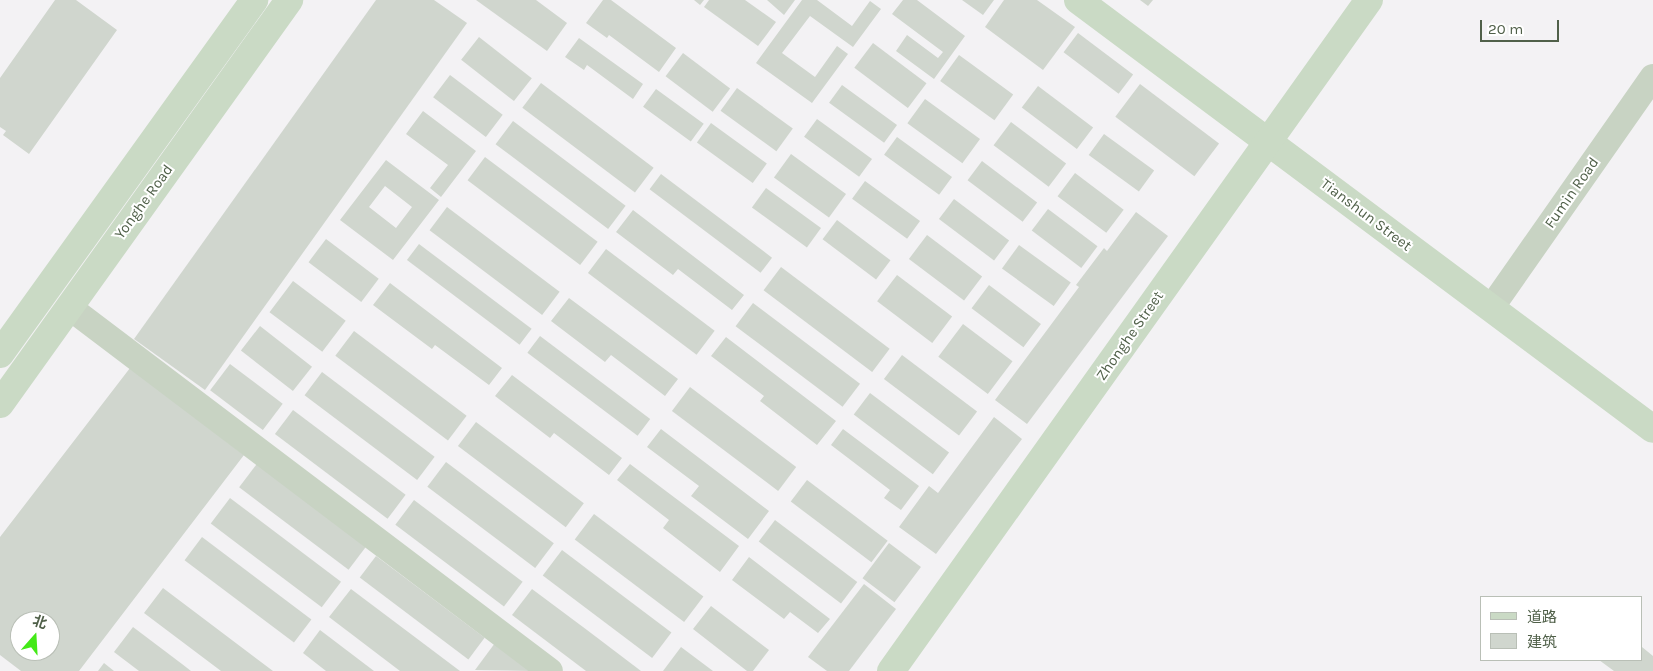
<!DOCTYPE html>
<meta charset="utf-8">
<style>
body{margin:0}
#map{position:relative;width:1653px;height:671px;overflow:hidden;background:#f3f2f4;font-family:Karla,"Noto Sans SC",sans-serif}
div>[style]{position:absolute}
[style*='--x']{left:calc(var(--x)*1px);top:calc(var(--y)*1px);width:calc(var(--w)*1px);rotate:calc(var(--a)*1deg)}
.building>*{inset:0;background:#d0d6ce;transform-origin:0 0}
.street>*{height:26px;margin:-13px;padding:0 13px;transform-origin:13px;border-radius:13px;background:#c8d3c3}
.secondary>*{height:28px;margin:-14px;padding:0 14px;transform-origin:14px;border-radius:14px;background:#cadac5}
span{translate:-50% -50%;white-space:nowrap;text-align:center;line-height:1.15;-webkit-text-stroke:4px #fff;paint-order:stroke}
.street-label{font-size:15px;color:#506049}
.legend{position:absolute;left:1480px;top:596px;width:162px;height:65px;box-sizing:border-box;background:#fff;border:1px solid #b9bfb6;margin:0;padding:6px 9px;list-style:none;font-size:15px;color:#506049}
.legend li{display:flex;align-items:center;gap:10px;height:25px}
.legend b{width:25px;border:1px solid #b9bfb6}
.north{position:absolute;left:10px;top:611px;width:50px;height:50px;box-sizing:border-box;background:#fff;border:1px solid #b9bfb6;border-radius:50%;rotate:19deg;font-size:14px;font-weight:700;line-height:20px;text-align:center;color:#506049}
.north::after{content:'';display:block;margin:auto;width:18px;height:22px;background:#44e918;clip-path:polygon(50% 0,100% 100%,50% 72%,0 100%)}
.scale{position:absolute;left:1480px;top:20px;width:79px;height:22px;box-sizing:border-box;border:2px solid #506049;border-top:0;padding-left:6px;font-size:15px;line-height:18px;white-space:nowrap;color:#506049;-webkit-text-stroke:4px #fff;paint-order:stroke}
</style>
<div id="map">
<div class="building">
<div style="clip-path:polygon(55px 0,76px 0,117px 30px,29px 154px,3px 135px,6px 131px,0 127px,0 78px)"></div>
<div style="clip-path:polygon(376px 0,434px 0,467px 23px,205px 390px,134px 339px)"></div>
<div style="clip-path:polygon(476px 0,536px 0,567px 23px,547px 51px)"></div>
<div style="clip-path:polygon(603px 0,611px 0,676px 48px,659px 72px,609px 35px,607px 38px,586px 23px)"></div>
<div style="clip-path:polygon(694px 0,704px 0,700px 5px)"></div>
<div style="clip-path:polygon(709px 0,745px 0,776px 22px,758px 46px,704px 7px)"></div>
<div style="clip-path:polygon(767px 0,795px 0,784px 15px)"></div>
<div style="clip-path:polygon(802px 0,817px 0,852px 26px,870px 1px,881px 9px,853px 47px,810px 16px,782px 53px,815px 77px,837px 46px,848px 54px,812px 103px,756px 63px)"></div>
<div style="clip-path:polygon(903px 0,917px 0,965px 36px,934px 79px,896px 51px,907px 35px,938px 58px,943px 52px,892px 14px)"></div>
<div style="clip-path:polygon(962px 0,994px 0,983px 15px)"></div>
<div style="clip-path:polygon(1004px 0,1037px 0,1075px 27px,1043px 70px,985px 27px)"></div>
<div style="clip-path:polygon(1140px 0,1153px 0,1148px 6px)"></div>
<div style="left:1078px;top:33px;width:69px;height:24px;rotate:37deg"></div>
<div style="left:479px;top:37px;width:67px;height:29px;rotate:38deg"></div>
<div style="clip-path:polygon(579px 38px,643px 84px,633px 99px,587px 65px,584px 70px,565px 57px)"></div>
<div style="left:873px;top:43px;width:67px;height:31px;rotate:37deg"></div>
<div style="left:683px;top:53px;width:59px;height:29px;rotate:37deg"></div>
<div style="left:959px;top:55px;width:67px;height:32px;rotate:36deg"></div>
<div style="left:450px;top:75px;width:66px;height:28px;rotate:37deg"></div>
<div style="left:541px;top:83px;width:141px;height:31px;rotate:37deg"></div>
<div style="left:1140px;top:84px;width:99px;height:41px;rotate:37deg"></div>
<div style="left:842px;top:85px;width:68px;height:22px;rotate:36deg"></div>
<div style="left:1038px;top:86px;width:69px;height:27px;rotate:37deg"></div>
<div style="left:737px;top:88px;width:69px;height:28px;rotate:36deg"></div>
<div style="left:656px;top:89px;width:59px;height:22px;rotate:36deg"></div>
<div style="left:925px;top:99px;width:68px;height:30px;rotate:36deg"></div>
<div style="clip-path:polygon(423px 111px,476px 151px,441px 197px,430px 188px,448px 165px,406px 134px)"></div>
<div style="left:817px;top:119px;width:68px;height:22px;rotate:36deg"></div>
<div style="left:513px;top:121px;width:141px;height:29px;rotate:37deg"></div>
<div style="left:1011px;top:122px;width:69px;height:29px;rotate:37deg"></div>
<div style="left:711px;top:123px;width:69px;height:24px;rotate:36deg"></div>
<div style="left:1104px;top:134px;width:62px;height:26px;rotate:36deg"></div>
<div style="left:897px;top:137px;width:68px;height:22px;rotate:36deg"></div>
<div style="left:791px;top:154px;width:68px;height:29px;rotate:36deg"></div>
<div style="left:485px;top:157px;width:141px;height:29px;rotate:37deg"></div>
<div style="clip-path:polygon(evenodd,386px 160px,439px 200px,393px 260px,340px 220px,386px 160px,385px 186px,412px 207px,396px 228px,369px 207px,385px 186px)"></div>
<div style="left:982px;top:161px;width:69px;height:24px;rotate:37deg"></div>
<div style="left:1075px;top:173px;width:61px;height:29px;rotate:37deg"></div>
<div style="left:661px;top:174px;width:139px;height:19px;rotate:37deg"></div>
<div style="left:865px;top:181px;width:68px;height:22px;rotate:36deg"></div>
<div style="left:766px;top:188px;width:68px;height:24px;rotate:36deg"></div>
<div style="left:954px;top:199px;width:69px;height:25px;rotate:37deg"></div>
<div style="left:447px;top:207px;width:141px;height:29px;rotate:37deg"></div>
<div style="left:1048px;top:209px;width:62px;height:27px;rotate:37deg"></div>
<div style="clip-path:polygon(633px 210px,744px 295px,732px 310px,678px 269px,673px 275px,616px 232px)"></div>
<div style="clip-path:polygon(1136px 212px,1168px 236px,1027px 424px,995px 400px,1079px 287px,1076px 285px,1104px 248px,1107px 251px)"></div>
<div style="left:837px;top:220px;width:67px;height:24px;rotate:37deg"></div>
<div style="left:927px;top:235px;width:69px;height:30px;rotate:37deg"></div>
<div style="left:326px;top:239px;width:66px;height:29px;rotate:37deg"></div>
<div style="left:419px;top:244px;width:141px;height:20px;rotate:37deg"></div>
<div style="left:1019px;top:245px;width:64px;height:29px;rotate:36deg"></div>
<div style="left:606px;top:249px;width:136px;height:30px;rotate:37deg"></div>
<div style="left:781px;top:267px;width:136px;height:29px;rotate:37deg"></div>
<div style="left:897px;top:275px;width:69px;height:33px;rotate:37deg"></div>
<div style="left:293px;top:281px;width:66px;height:39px;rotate:37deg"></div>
<div style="clip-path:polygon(390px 283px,502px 368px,489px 385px,435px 345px,432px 349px,373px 305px)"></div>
<div style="left:989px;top:285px;width:65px;height:29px;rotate:37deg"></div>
<div style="clip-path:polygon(569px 298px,678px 379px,665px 396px,611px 355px,605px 362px,551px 321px)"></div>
<div style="left:753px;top:303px;width:134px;height:29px;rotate:37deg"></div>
<div style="left:963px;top:324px;width:62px;height:41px;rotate:37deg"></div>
<div style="left:260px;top:326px;width:66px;height:31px;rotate:38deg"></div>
<div style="left:354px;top:331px;width:141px;height:31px;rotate:37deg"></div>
<div style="left:540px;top:336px;width:138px;height:21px;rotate:37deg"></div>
<div style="clip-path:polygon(726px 337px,836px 421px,817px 445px,760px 401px,764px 396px,711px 356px)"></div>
<div style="left:902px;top:355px;width:94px;height:30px;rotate:37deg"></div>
<div style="left:230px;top:364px;width:66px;height:33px;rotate:37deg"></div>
<div style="clip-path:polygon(evenodd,130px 368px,244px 455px,79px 671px,21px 671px,0 655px,0 537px,130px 368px,20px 621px,50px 621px,50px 651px,20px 651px,20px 621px)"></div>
<div style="left:322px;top:372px;width:141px;height:29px;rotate:37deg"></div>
<div style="clip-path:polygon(512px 375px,622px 458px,609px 475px,554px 433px,550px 438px,495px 396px)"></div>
<div style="left:690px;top:387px;width:133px;height:30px;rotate:37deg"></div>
<div style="left:870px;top:393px;width:99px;height:27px;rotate:37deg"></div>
<div style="left:293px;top:410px;width:141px;height:30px;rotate:37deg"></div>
<div style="clip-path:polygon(994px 417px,1022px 439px,936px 554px,899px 527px,929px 486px,938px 493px)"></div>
<div style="left:476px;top:422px;width:135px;height:30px;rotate:37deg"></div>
<div style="clip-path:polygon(661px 429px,769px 511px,748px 539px,691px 496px,699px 486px,647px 447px)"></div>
<div style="clip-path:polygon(843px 429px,919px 486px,901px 510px,884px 498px,890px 490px,831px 445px)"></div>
<div style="left:259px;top:461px;width:137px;height:33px;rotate:37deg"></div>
<div style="left:446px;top:462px;width:135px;height:31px;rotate:37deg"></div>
<div style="clip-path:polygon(630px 464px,739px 546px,720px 572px,663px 528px,669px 520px,617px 480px)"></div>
<div style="left:807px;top:480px;width:101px;height:27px;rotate:37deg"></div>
<div style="left:230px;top:498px;width:139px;height:32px;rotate:37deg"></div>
<div style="left:414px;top:500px;width:136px;height:31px;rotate:37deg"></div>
<div style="left:594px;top:514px;width:137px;height:32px;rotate:37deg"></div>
<div style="left:775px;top:520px;width:103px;height:27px;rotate:37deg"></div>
<div style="left:202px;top:537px;width:137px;height:29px;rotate:37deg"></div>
<div style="left:889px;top:543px;width:40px;height:44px;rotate:37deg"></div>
<div style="left:562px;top:550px;width:137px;height:32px;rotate:37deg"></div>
<div style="left:376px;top:556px;width:136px;height:27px;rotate:37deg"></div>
<div style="clip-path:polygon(749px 557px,830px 619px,818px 633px,790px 612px,784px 619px,732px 580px)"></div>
<div style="clip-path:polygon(864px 584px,896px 609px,849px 671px,827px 671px,808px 657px)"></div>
<div style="clip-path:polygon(163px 588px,212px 625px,273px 671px,221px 671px,144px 613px)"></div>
<div style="clip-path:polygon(351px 589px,460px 671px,400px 671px,329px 617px)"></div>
<div style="clip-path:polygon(532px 589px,587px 630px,641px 671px,586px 671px,512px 615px)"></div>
<div style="clip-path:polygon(711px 606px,769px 650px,753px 671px,747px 671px,693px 629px)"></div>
<div style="clip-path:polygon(133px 627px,182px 664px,191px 671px,139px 671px,114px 652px)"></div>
<div style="clip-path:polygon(320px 630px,374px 671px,326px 671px,303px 653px)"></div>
<div style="clip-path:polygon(495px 643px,532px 671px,475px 670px)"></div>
<div style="clip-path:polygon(681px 647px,713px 671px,663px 671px)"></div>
<div style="clip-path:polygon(1642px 647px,1653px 656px,1653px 671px,1614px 671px,1599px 660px,1642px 660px)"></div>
<div style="clip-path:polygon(104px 663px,114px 671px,98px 671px)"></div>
</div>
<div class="street">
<div style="--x:69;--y:307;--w:603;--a:37.12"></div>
<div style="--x:1491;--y:308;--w:282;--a:-55"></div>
</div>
<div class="secondary">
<div style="--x:1078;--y:0;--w:717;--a:36.73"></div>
<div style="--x:0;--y:354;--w:436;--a:-54.3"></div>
<div style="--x:0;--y:404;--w:497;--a:-54.4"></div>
<div style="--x:891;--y:671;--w:824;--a:-54.54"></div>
</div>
<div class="street-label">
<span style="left:1572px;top:193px;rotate:-55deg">Fumin Road</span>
<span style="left:144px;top:202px;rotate:-54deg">Yonghe Road</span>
<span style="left:1366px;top:215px;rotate:37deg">Tianshun Street</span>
<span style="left:1130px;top:336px;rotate:-55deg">Zhonghe Street</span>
</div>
<ul class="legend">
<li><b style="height:6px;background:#cadac5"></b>道路</li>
<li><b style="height:14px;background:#d0d6ce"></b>建筑</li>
</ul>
<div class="north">北</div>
<div class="scale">20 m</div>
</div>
